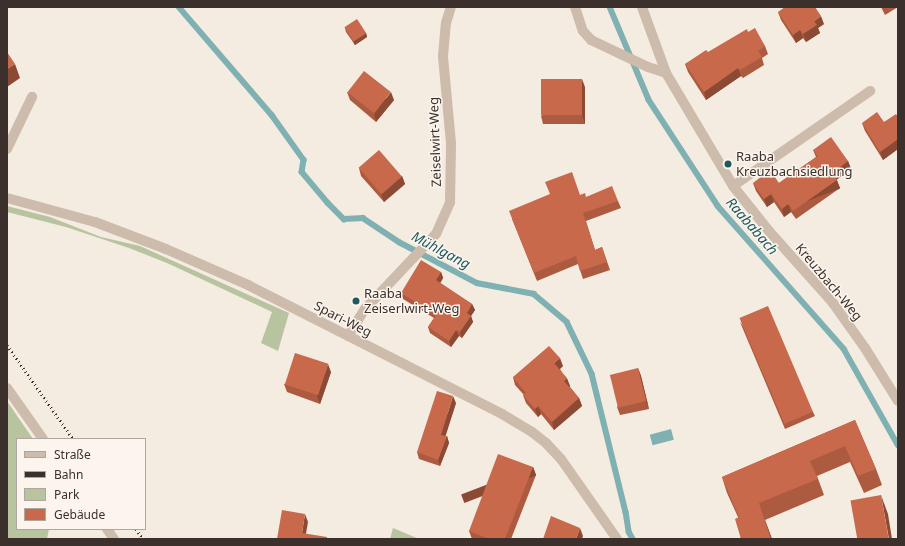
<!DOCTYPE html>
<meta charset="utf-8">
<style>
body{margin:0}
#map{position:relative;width:905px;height:546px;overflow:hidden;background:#f4ebe1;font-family:"Noto Sans",sans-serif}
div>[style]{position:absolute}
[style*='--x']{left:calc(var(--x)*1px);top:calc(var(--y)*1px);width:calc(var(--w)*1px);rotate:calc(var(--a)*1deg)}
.green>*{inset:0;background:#b8c4a0}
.water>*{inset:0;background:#7fb0b2;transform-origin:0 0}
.stream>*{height:5.5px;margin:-2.75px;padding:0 2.75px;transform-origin:2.75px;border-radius:2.75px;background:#7fb0b2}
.minor>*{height:10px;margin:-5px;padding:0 5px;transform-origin:5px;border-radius:5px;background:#cdbbac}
.rail>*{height:3px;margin-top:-1.5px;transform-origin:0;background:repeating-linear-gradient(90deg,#3b302b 0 1px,transparent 0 4px)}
.wall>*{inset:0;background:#ac5a40}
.shaded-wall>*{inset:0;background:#8c4a34;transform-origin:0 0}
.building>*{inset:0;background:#c8694b;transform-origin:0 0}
.dots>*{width:11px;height:11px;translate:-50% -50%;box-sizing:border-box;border:2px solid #fbf5ee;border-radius:50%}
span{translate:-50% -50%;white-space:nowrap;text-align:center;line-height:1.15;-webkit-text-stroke:3px #fbf5ee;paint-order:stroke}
.street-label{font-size:13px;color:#3b302b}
.poi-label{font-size:13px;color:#3b302b}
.left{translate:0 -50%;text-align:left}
.water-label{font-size:14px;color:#1f5a5e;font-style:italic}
.frame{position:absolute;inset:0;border:8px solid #3b302b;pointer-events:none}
.legend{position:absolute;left:16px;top:438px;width:130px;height:92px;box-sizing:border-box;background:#fbf5ee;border:1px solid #aea6a0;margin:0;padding:5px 7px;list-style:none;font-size:12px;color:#3b302b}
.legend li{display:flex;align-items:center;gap:8px;height:20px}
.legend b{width:20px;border:1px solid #aea6a0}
</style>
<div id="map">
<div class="green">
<div style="clip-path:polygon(7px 206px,50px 217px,101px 237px,140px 246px,289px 313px,278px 351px,261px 343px,272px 312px,167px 263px,129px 248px,66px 227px,7px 212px)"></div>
<div style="clip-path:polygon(7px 401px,33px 439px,17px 439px,17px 529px,49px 529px,47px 539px,7px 539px)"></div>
<div style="clip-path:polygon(393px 528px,419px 539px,390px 539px)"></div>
</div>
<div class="water">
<div style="left:671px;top:429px;width:11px;height:22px;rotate:75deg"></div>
</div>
<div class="stream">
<div style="--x:179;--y:7;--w:143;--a:49.3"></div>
<div style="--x:272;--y:115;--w:55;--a:54.6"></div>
<div style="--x:304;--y:160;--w:12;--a:99"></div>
<div style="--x:302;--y:172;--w:40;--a:50"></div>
<div style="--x:328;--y:203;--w:23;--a:45"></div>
<div style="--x:344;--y:219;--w:19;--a:-3"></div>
<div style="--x:363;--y:218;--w:43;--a:33.7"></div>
<div style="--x:399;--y:242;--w:88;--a:27.7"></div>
<div style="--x:477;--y:283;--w:58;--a:10.9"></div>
<div style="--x:534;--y:294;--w:43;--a:40.3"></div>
<div style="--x:567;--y:322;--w:58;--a:64.3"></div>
<div style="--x:592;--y:374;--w:142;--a:76.2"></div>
<div style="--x:626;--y:512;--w:20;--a:81"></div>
<div style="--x:629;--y:532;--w:8;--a:60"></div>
<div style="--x:610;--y:7;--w:101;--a:67.2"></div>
<div style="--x:649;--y:100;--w:126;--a:56.9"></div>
<div style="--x:718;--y:206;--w:191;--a:48.6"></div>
<div style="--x:844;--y:349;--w:110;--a:60.6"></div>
</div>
<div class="minor">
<div style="--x:575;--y:7;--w:25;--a:72"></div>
<div style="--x:583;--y:31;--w:12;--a:48"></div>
<div style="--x:591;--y:40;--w:63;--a:25.3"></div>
<div style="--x:648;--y:67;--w:19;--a:18"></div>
<div style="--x:666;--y:73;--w:131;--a:59.3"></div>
<div style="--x:733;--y:186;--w:58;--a:51.3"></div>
<div style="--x:769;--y:231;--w:96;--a:48.4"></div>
<div style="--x:833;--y:303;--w:55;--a:54.6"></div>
<div style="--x:865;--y:348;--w:62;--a:58.1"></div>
<div style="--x:642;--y:7;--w:70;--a:70"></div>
<div style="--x:7;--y:149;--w:58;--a:-64.3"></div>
<div style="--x:733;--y:186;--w:167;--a:-34.7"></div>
<div style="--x:7;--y:198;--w:91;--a:15.3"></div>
<div style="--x:95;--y:222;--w:76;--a:20.8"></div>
<div style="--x:166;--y:249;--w:90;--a:23.7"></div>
<div style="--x:248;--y:285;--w:285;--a:26.9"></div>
<div style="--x:502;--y:414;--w:35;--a:31"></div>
<div style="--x:532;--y:432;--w:18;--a:38"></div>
<div style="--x:546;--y:443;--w:22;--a:47"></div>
<div style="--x:561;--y:459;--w:98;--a:55"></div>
<div style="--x:348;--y:336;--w:32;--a:-58"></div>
<div style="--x:365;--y:309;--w:103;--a:-46.6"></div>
<div style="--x:436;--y:234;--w:35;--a:-66"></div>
<div style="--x:450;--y:202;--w:59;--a:-89"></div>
<div style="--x:451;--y:143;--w:87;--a:-95.3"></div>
<div style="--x:443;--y:56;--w:33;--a:-85"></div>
<div style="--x:446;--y:23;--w:17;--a:-73"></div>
<div style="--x:7;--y:388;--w:62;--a:54.8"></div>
<div style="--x:107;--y:529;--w:12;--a:55"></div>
</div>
<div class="rail">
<div style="--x:7;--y:345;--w:115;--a:54.9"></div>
<div style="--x:136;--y:529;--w:12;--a:55"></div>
</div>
<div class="wall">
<div style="clip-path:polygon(881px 7px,898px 7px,885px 15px)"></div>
<div style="clip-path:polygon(778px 12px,824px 24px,818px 28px,820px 33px,806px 42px,803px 38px,796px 43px,781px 20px)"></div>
<div style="clip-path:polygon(345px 28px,366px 33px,367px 37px,355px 45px,346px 32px)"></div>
<div style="clip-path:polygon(748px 32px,765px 46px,768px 54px,762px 58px,764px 65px,743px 78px,741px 76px,706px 100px,688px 72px,685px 64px)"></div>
<div style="clip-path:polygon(585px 87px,585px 124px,543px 124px,541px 116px)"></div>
<div style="clip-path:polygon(347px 92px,394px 100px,376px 122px,350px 100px)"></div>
<div style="clip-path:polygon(898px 117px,898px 149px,883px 160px,865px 131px,862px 123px,884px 122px)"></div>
<div style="clip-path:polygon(813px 150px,848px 161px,851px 169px,836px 179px,840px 188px,796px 219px,791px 212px,784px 217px,774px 202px,767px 207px,756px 191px,753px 183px,779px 183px,816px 157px)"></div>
<div style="clip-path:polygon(359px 168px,402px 176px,405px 184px,384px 202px,361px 176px)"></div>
<div style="clip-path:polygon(580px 195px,586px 197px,618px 201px,621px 208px,586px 221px,595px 250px,602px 247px,610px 270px,583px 279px,578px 264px,537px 281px,512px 219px)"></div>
<div style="clip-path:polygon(441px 272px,443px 278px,440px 283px,472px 304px,475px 310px,471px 316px,473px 322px,462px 338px,459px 336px,451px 347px,430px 333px,428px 327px,434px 318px,403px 299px,401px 293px)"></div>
<div style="clip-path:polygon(740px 322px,813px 412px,815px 416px,785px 429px)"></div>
<div style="clip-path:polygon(563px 366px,560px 369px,570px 386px,570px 387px,579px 398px,582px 406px,554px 430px,541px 414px,538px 417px,526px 403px,523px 395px,524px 395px,515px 385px,513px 377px)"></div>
<div style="clip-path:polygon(638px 368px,641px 376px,649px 409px,620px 415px,617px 407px)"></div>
<div style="clip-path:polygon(331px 372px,320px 404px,287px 392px,284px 384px)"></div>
<div style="clip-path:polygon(456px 403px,445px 436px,447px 436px,449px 443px,440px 466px,419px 459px,417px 452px)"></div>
<div style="clip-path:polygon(855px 420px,876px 469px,882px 485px,864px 493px,850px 462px,817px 476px,824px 495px,765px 520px,772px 539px,741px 539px,738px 517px,727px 493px,722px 477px)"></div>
<div style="clip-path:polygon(533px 467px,536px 475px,511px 539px,472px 539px,469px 531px)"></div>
</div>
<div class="shaded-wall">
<div style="clip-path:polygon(821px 16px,824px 24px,818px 28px,820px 33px,806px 42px,803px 34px,814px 21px)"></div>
<div style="clip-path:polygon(800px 30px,803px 38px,796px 43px,793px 35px)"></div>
<div style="clip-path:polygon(366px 33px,367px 37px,355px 45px,353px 41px)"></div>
<div style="clip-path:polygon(15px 64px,20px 78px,7px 87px,7px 69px)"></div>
<div style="clip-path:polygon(738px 68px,741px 76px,706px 100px,704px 92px)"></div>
<div style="clip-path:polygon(582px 79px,585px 87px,585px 124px,582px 115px)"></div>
<div style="clip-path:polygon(391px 92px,394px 100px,376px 122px,374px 114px)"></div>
<div style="clip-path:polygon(898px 139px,898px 149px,883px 160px,880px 152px)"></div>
<div style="clip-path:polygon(848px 161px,851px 169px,835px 181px,832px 173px)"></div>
<div style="clip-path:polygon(402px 176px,405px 184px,384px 202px,381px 194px)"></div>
<div style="left:837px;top:180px;width:9px;height:54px;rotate:69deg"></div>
<div style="clip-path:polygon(771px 194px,774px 202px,767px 207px,764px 199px)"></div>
<div style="clip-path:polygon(788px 204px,791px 212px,784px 217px,782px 209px)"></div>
<div style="clip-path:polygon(441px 272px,443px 278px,438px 287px,436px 280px)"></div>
<div style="clip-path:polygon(472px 304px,475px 310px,471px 316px,473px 322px,462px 338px,460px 332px,467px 313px)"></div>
<div style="clip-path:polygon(456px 330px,459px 336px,451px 347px,449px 341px)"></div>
<div style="clip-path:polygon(560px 358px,563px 366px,557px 371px,554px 363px)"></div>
<div style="clip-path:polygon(328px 364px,331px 372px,320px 404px,317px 396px)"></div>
<div style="clip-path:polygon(638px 368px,641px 376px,649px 409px,646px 401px)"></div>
<div style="clip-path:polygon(567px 378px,570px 386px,567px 389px,564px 381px)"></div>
<div style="clip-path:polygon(453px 396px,456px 403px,444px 441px,441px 435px)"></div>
<div style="clip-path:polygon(579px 398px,582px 406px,554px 430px,552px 422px)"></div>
<div style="clip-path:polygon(538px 406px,541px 414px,538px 417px,535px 409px)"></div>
<div style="clip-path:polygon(447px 436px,449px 443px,440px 466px,438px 460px)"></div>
<div style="left:533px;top:467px;width:9px;height:77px;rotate:69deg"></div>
<div style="clip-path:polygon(881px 495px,888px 514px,892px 539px,889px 539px)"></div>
<div style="clip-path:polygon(759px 503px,765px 520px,772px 539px,771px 539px)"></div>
<div style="clip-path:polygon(305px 514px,308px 522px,305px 539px,302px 533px)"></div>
<div style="clip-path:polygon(580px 528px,583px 536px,582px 539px,576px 539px)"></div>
</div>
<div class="building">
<div style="clip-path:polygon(785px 7px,815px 7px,821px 16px,814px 21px,817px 25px,803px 34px,800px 30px,793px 35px,778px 12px)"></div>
<div style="left:357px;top:19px;width:17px;height:15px;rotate:57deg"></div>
<div style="clip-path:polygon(755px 28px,765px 46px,758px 51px,762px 57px,740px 70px,738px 68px,704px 92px,685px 64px,706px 50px,708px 52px,747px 29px,748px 32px)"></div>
<div style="clip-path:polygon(7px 52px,15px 64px,7px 69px)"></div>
<div style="left:364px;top:71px;width:34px;height:27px;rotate:38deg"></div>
<div style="left:582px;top:79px;width:36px;height:41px;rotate:90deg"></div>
<div style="clip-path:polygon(877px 112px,884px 122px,896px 114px,898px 117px,898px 139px,880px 152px,862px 123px)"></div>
<div style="clip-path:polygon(831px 137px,848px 161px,832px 173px,837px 180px,793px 211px,788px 204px,782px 209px,771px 194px,764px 199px,753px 183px,770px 170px,779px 183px,818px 156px,813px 150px)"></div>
<div style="left:379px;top:150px;width:35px;height:27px;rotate:49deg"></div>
<div style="clip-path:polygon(572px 172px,580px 195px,585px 193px,586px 197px,612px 186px,618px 201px,583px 213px,595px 250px,602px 247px,607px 262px,580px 271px,576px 256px,534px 273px,509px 211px,550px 194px,545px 182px)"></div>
<div style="clip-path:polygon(421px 260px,441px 272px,436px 280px,472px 304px,467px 313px,471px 316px,460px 332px,456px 330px,449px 341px,428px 327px,436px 315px,401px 293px)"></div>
<div style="left:768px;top:306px;width:115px;height:31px;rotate:67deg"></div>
<div style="clip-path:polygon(549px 346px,560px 358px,554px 363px,567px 378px,564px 381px,579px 398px,552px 422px,538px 406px,535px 409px,523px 395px,526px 393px,513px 377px)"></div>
<div style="left:295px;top:353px;width:35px;height:33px;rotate:18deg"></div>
<div style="left:638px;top:368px;width:34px;height:29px;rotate:76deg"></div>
<div style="clip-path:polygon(437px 391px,453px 396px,441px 435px,447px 436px,438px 460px,417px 452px)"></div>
<div style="clip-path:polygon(855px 420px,876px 469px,858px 476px,845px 446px,810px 461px,818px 479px,759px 503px,771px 539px,741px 539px,735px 519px,739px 517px,722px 477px)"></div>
<div style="clip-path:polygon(498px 454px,533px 467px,505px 539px,489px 539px,469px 531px)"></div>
<div style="left:881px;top:495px;width:45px;height:31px;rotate:80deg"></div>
<div style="clip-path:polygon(282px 510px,305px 514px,302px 533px,327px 537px,327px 539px,277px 539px)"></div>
<div style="clip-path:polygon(551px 516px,580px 528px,576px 539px,543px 539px)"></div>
</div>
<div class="dots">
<div style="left:728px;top:164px;background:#1f5a5e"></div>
<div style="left:356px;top:301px;background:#1f5a5e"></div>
</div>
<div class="street-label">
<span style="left:435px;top:142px;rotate:-92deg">Zeiselwirt-Weg</span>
<span style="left:829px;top:282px;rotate:50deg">Kreuzbach-Weg</span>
<span style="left:343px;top:319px;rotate:27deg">Spari-Weg</span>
</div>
<div class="poi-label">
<span class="left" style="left:736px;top:164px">Raaba<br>Kreuzbachsiedlung</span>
<span class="left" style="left:364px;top:301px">Raaba<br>Zeiserlwirt-Weg</span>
</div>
<div class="water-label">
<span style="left:752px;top:226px;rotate:49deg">Raababach</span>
<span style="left:441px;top:250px;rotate:28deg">Mühlgang</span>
</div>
<div class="frame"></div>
<ul class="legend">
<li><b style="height:5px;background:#cdbbac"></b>Straße</li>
<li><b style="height:5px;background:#3b302b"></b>Bahn</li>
<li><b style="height:11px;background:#b8c4a0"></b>Park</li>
<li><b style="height:11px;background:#c8694b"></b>Gebäude</li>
</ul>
</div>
